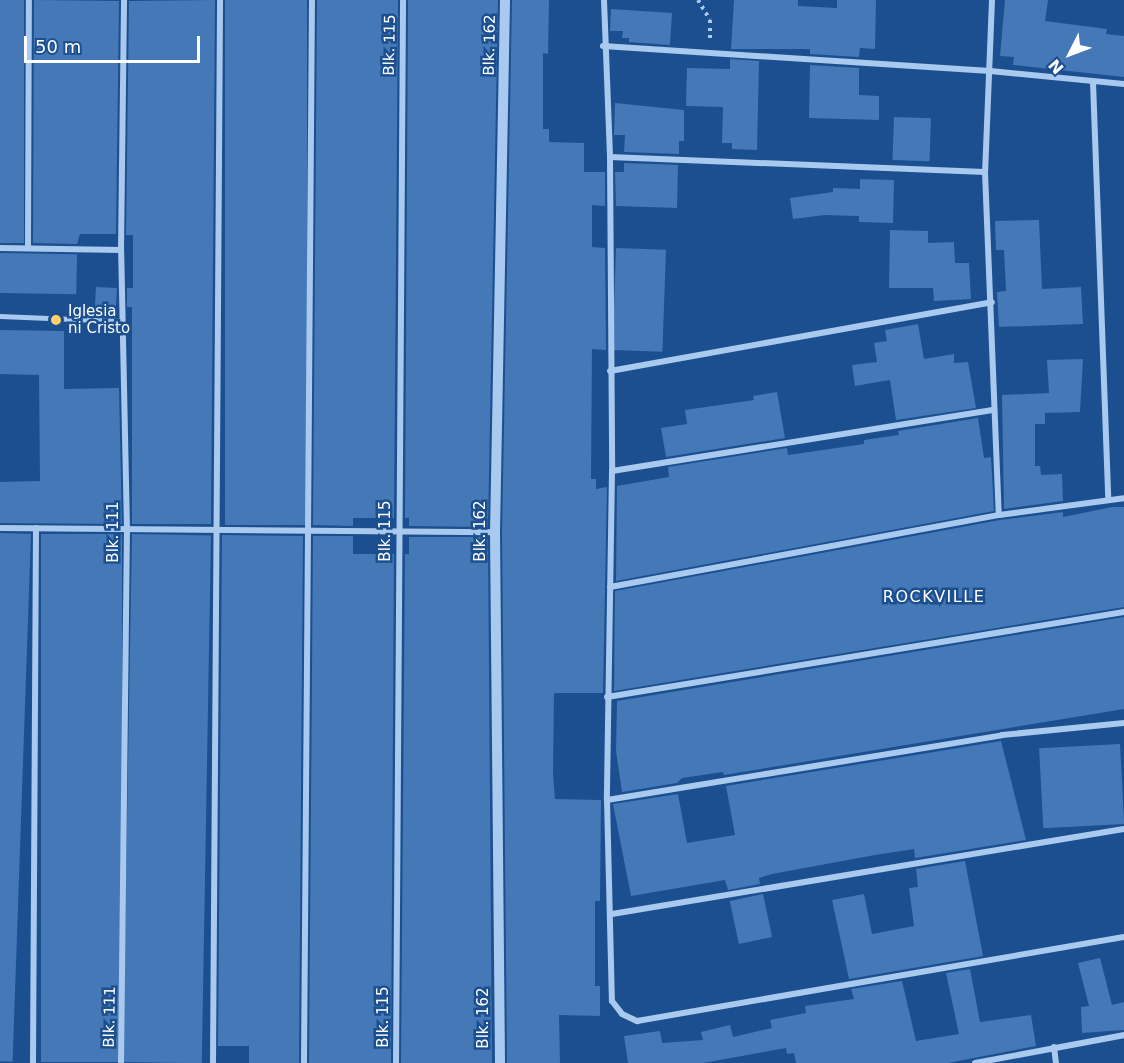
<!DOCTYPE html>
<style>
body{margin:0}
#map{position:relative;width:1124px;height:1063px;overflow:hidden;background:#1b4f8f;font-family:"DejaVu Sans",sans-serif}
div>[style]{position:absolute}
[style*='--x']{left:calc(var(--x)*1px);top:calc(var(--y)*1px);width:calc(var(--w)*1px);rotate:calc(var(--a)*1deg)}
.building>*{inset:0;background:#4478b7;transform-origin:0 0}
.path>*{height:4px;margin-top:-2px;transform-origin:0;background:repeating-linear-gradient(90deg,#a9c9ee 0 3px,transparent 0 7.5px)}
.service>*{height:4.5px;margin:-2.25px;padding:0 2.25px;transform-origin:2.25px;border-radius:2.25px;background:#a9c9ee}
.minor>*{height:6px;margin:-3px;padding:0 3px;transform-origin:3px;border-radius:3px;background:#a9c9ee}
.tertiary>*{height:10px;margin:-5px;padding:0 5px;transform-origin:5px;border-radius:5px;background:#a9c9ee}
.dots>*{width:16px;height:16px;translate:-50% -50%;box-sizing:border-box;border:3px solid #1b4f8f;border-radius:50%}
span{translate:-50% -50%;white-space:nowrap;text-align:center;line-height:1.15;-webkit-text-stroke:5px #1b4f8f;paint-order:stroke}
.street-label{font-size:15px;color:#fff}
.poi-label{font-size:15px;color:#fff}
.left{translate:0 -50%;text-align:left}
.neighbourhood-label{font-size:16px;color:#fff;letter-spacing:1.5px}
.north{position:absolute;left:1040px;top:24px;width:60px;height:60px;-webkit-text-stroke:4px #1b4f8f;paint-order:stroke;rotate:228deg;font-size:16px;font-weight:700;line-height:24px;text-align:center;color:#fff}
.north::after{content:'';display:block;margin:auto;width:21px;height:27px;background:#fff;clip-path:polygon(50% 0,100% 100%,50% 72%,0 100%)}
.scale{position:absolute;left:24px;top:36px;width:176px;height:27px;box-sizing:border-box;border:3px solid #fff;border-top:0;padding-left:8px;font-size:18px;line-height:21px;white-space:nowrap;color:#fff;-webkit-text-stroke:4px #1b4f8f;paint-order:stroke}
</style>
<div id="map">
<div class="building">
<div style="left:0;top:0;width:24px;height:243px"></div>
<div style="clip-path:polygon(34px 0,119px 1px,116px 234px,80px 234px,77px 244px,33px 243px)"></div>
<div style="clip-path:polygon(215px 0,211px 524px,132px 524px,132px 307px,127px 307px,127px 288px,133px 288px,133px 235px,126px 235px,129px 1px)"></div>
<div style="left:225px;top:0;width:82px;height:525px"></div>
<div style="clip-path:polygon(317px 0,398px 0,394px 518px,353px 518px,353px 526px,313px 525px)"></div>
<div style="clip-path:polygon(408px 0,498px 0,488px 527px,409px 526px,409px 518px,405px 518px)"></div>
<div style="clip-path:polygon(512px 0,549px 0,548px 54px,543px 53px,543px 129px,549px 129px,549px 142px,584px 143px,584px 172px,605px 172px,605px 206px,592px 205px,592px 247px,605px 248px,606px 350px,592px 349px,591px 479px,596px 479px,596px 489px,607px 487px,603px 693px,554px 693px,553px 774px,555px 799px,601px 800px,600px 901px,595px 901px,595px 986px,600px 986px,600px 1016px,559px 1015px,560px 1063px,507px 1063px,502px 532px)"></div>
<div style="clip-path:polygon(734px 0,798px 0,798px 6px,837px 8px,837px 0,876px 0,875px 49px,860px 48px,859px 57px,810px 54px,810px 49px,731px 49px)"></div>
<div style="clip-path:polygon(1005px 0,1048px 0,1045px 21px,1107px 29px,1106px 34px,1124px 36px,1124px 77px,1013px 65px,1014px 57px,1000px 56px)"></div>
<div style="clip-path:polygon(611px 9px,672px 13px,670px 45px,629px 42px,629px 38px,622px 38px,623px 31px,610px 31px)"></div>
<div style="clip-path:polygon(730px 59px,759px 61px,757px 150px,732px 149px,732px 143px,722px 143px,723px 107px,686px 106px,687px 68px,730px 69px)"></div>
<div style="clip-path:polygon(810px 65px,859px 68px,859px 95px,879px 96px,879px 120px,809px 118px)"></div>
<div style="clip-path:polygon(615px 103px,684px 110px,684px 141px,679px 141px,679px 154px,624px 152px,625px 135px,614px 135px)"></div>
<div style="left:894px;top:117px;width:37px;height:43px;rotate:2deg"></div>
<div style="clip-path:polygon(624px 163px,678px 165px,677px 208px,616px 206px,615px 172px,624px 172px)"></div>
<div style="clip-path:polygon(860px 179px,894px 180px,893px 223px,859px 222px,859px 216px,825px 215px,793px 219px,790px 198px,833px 192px,833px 188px,860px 189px)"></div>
<div style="clip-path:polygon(1039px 220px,1042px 289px,1081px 287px,1083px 324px,999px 327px,997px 292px,1006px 291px,1004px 250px,996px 250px,995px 221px)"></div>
<div style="clip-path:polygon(890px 230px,928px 231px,928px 243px,954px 242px,955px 263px,969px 263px,971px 299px,934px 301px,933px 288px,889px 288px)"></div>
<div style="left:616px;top:248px;width:50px;height:102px;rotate:2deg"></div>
<div style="left:0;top:253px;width:77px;height:40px;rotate:1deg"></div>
<div style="left:96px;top:287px;width:21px;height:20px;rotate:3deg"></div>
<div style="clip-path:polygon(918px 324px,924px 359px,954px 354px,954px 363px,968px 362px,976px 408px,896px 420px,890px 380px,855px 386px,852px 365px,877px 362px,874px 343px,887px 341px,885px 330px)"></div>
<div style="clip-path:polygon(0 330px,64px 331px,64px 389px,119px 388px,122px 524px,0 523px,0 482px,40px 481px,39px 375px,0 374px)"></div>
<div style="clip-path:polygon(1083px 359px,1080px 412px,1045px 413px,1045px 424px,1035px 424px,1035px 466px,1040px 466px,1041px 475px,1062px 474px,1063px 501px,1004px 509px,1002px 395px,1049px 393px,1047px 360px)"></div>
<div style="clip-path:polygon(777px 392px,785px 438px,666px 457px,661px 428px,687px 424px,685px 410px,754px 400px,753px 396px)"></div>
<div style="clip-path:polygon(978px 418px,984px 458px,991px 457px,994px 511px,616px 581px,617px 486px,669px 477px,668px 467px,787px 448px,788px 455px,864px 444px,864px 440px,899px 435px,898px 431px)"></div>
<div style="clip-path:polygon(1112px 507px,1124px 507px,1124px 607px,614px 691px,615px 591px,1000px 520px,1063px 512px,1063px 517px)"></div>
<div style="left:0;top:533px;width:31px;height:528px;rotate:2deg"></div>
<div style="left:41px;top:534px;width:81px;height:528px"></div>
<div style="left:132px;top:534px;width:79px;height:528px;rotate:1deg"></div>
<div style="clip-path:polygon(222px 535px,303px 536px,299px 1063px,249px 1063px,249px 1046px,218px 1046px)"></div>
<div style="clip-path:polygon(313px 536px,353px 536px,353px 554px,394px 554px,391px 1063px,309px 1063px)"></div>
<div style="clip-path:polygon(409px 537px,488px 537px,492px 1063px,401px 1063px,405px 554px,409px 554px)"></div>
<div style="clip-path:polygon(1124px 617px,1124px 709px,724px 775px,723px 772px,682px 778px,677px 783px,622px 792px,616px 751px,617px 701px)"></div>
<div style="clip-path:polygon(1001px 741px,1026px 840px,915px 858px,914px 849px,875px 855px,772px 874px,759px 878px,760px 884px,728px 890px,725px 880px,631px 896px,613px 804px,678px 794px,687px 843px,735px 835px,726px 786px)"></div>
<div style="left:1120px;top:744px;width:80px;height:81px;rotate:87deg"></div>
<div style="clip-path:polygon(965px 861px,983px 956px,849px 979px,832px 900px,864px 894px,872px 934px,914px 926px,909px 888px,918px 887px,916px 869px)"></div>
<div style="left:763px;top:894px;width:44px;height:34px;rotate:78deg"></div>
<div style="clip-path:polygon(1100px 958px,1112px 1005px,1124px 1002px,1124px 1030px,1082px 1033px,1081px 1007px,1089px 1006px,1078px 963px)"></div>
<div style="clip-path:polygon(970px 969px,980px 1022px,1031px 1015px,1036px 1046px,948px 1063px,796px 1063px,794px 1053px,787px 1054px,786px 1048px,703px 1063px,628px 1063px,624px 1036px,660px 1031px,662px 1043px,703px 1040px,701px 1032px,730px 1025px,733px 1037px,772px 1028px,770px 1020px,806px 1013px,805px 1006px,854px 999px,851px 989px,902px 981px,916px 1041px,959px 1034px,946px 973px)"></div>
</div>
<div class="path">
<div style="--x:698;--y:0;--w:23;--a:59"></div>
<div style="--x:710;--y:20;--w:19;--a:90"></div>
</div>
<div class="service">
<div style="--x:0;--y:316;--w:122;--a:2.3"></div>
</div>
<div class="minor">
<div style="--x:604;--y:0;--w:157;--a:87.8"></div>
<div style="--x:610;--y:157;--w:314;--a:89.6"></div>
<div style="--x:612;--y:471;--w:329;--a:90.9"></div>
<div style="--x:607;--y:800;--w:201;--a:88.6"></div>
<div style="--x:612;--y:1001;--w:16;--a:52"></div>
<div style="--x:622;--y:1014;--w:17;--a:25"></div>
<div style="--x:637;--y:1021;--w:494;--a:-9.8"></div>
<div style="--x:992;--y:0;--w:172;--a:92.3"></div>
<div style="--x:985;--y:172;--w:343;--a:87.7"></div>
<div style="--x:603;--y:46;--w:388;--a:3.7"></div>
<div style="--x:990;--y:71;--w:135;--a:5.5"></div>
<div style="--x:1093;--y:82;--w:418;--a:87.9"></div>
<div style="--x:610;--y:157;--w:375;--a:2.3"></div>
<div style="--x:0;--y:248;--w:121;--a:0.9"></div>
<div style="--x:28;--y:248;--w:248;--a:-89.8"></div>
<div style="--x:610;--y:371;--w:388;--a:-10.2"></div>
<div style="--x:612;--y:471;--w:387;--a:-9.1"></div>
<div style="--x:0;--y:528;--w:495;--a:0.5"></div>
<div style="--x:610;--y:587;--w:396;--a:-10.5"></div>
<div style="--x:999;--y:515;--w:126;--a:-7.7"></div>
<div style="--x:607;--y:697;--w:524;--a:-9.34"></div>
<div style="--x:607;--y:800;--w:400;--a:-9.3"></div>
<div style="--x:1002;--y:735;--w:123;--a:-5.6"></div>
<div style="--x:612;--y:914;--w:519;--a:-9.43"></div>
<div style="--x:1054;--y:1047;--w:16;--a:83"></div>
<div style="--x:33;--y:1063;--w:535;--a:-89.68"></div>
<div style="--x:121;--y:1063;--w:533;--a:-89.36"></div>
<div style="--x:127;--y:530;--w:280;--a:-91.2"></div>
<div style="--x:121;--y:250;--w:250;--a:-89.3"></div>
<div style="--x:213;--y:1063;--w:1063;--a:-89.62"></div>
<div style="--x:304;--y:1063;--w:1063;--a:-89.57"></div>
<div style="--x:396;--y:1063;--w:1063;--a:-89.62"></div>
<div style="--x:975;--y:1063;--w:152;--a:-10.6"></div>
</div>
<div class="tertiary">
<div style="--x:500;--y:1063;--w:531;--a:-90.54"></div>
<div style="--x:495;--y:532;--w:532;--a:-88.92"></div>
</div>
<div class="dots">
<div style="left:56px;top:320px;background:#ffd166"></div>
</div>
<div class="street-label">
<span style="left:390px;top:45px;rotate:-89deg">Blk. 115</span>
<span style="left:490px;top:45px;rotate:-89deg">Blk. 162</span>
<span style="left:386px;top:531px;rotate:-90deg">Blk. 115</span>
<span style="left:481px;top:531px;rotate:-90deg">Blk. 162</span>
<span style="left:114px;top:532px;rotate:-90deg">Blk. 111</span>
<span style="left:110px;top:1017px;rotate:-89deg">Blk. 111</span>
<span style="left:384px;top:1017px;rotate:-90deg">Blk. 115</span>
<span style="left:484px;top:1018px;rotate:-90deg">Blk. 162</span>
</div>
<div class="poi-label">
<span class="left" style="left:68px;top:320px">Iglesia<br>ni Cristo</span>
</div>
<div class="neighbourhood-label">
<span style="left:934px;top:597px">ROCKVILLE</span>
</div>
<div class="north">N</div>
<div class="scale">50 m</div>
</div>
